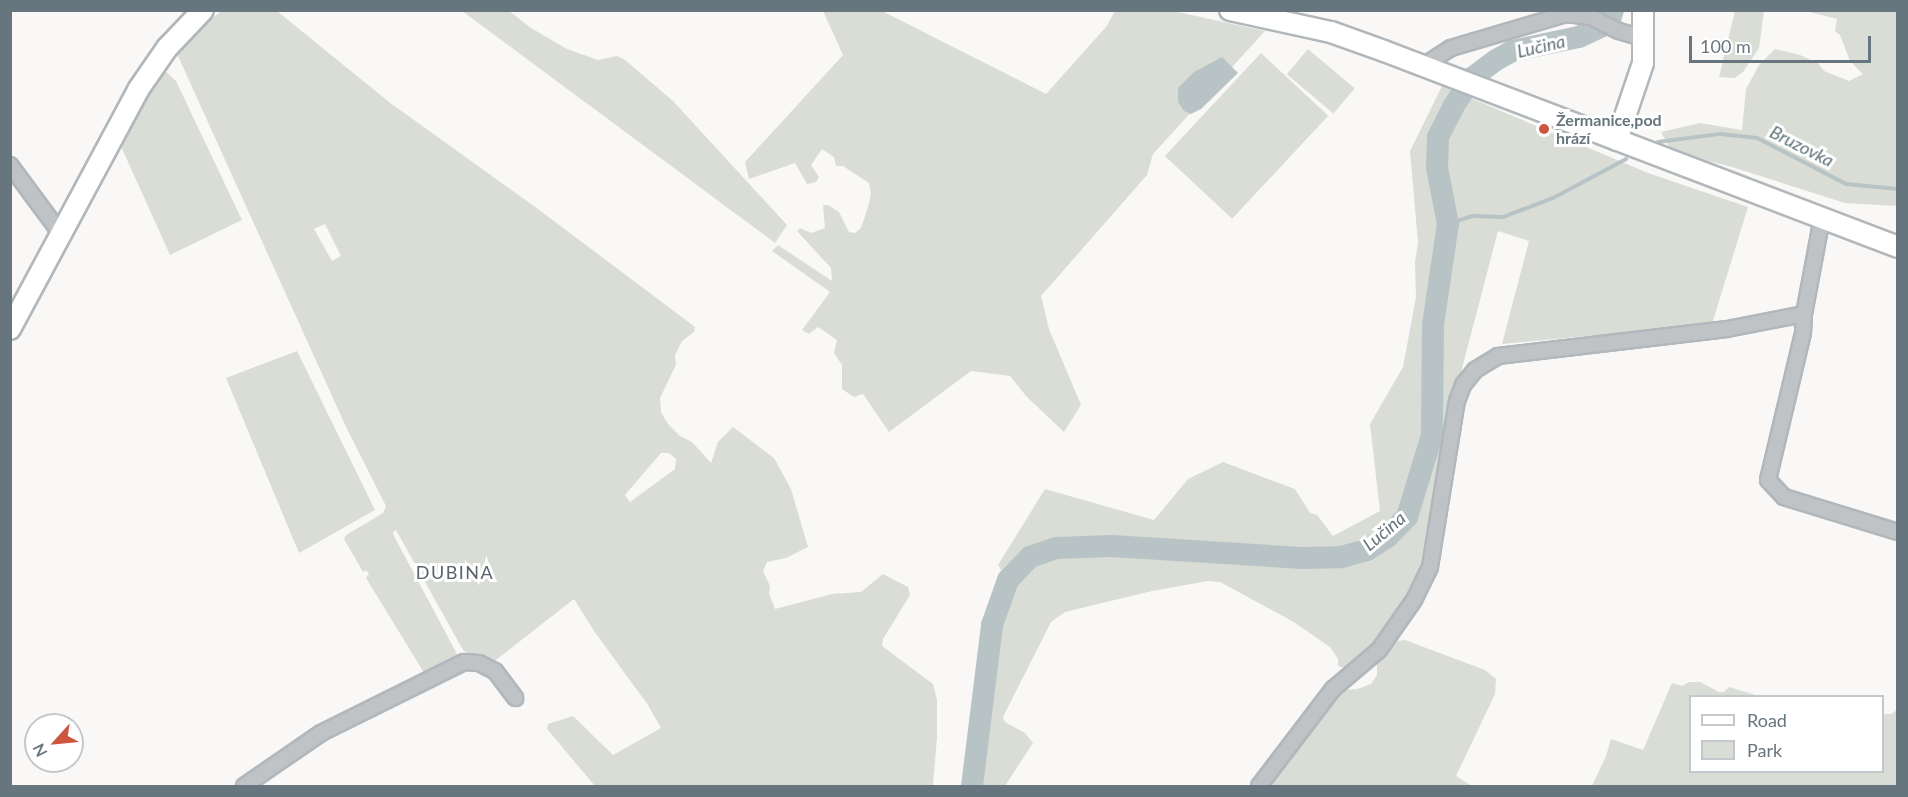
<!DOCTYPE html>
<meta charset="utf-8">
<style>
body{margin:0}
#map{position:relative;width:1908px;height:797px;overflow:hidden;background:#f9f8f7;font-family:Lato,sans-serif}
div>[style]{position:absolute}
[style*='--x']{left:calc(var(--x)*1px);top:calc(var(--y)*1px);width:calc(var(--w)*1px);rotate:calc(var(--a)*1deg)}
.green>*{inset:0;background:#d9ddd6;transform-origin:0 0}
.water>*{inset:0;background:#b8c3c6}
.stream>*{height:4px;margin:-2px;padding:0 2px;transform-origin:2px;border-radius:2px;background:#b8c3c6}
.river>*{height:22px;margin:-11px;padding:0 11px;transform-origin:11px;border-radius:11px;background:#b8c3c6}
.roads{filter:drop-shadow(2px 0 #b1b7bb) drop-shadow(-2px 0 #b1b7bb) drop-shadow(0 2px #b1b7bb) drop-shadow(0 -2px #b1b7bb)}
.street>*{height:14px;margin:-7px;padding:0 7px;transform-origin:7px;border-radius:7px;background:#bfc3c6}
.secondary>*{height:20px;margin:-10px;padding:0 10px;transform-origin:10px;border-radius:10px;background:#fff}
.dots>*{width:16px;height:16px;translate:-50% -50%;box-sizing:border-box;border:3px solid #fff;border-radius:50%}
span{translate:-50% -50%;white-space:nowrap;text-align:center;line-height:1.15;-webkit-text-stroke:6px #fff;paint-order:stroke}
.poi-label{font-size:16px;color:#67767e;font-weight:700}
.left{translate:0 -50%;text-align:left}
.water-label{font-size:18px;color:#627478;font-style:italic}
.neighbourhood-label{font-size:18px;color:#58646a;letter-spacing:1.5px}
.frame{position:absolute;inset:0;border:12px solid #67767e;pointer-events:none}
.legend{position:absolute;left:1689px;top:695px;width:195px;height:78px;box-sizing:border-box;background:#fff;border:2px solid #c2c8cb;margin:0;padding:8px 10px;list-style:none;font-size:18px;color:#67767e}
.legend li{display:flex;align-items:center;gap:12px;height:30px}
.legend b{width:30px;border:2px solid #c2c8cb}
.north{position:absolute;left:24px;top:713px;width:60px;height:60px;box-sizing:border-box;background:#fff;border:2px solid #c2c8cb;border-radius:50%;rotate:243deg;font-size:16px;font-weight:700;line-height:24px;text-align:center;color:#67767e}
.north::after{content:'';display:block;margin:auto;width:21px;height:27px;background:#ce5641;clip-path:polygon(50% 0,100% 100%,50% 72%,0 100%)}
.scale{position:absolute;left:1689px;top:36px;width:182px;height:27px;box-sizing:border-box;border:3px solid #67767e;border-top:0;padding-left:8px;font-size:18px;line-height:21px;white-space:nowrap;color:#67767e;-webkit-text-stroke:4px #fff;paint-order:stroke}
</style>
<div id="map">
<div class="green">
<div style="clip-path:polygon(evenodd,221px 11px,277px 11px,389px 102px,538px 209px,695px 327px,694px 332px,682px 341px,675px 355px,676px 365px,660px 398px,661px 412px,668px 424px,680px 436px,692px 442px,711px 463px,718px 442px,733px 427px,774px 458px,791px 489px,808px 547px,786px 558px,767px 562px,763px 571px,770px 586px,769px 593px,775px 609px,832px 594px,861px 592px,883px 574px,908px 587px,910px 595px,883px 639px,882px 646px,933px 684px,937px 700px,937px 737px,933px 786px,595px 786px,547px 729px,548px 724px,573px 716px,613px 755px,661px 728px,648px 705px,594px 631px,574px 599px,492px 663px,470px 655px,463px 650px,396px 530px,393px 532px,394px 536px,457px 654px,457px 657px,426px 676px,366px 578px,369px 574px,366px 570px,363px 572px,344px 539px,346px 535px,383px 513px,386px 506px,347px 429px,178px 56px,183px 44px,221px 11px,325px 224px,341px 256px,332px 261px,314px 229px,325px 224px,221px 11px,661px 453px,669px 453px,676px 459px,675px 469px,630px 502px,625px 495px,661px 453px)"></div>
<div style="clip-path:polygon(462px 11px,509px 11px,531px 28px,567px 49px,598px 60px,617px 56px,625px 60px,673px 101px,787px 225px,775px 243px)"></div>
<div style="clip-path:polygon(823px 11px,882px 11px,1046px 94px,1106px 27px,1115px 11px,1173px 11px,1265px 31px,1153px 154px,1147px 175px,1041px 296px,1049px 329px,1081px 405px,1064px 432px,1027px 397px,1010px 376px,971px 371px,889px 432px,863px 394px,854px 397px,842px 389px,842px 365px,834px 353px,837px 340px,818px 327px,809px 334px,802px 330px,830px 292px,772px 251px,778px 245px,832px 281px,831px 268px,797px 231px,800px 228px,811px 233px,825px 228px,823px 205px,828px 205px,839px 212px,849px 232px,855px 233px,861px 228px,868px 207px,871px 194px,869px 183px,843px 166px,836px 166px,834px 157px,822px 149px,811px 165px,819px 177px,816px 182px,807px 184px,795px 163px,749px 179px,745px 162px,843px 55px)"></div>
<div style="clip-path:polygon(1735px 11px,1764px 11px,1759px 48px,1743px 72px,1735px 78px,1719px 77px)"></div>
<div style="clip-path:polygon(1806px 11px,1897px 11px,1897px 206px,1845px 203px,1732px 167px,1672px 152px,1661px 132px,1700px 123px,1742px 130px,1746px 89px,1759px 65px,1775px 49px,1800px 55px,1818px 63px,1824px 71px,1849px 81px,1863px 74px,1850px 61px,1840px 35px,1835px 31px,1837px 19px)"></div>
<div style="left:1308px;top:49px;width:61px;height:33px;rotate:40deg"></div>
<div style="left:1261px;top:53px;width:92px;height:141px;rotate:43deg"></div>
<div style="clip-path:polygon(161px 67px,176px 81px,242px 220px,170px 255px,119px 142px)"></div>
<div style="clip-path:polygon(1442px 86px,1648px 173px,1748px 207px,1712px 324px,1502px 344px,1529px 241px,1498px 231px,1459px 380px,1426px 563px,1379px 642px,1351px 670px,1338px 666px,1338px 659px,1330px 647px,1292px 621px,1220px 582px,1208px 581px,1152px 591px,1065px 612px,1051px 622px,1003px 717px,1005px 722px,1025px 733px,1033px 743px,1005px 786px,979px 786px,1000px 609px,1009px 582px,998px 565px,1045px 489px,1154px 520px,1188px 479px,1223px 462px,1295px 489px,1310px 513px,1317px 515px,1333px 536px,1380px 511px,1370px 424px,1403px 367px,1416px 297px,1415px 262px,1418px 243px,1410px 151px)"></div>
<div style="clip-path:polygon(297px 351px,375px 510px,299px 553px,226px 378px)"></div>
<div style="clip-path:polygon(1405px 640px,1485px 670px,1496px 679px,1495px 694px,1456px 776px,1472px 786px,1264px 786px,1340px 690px,1357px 689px,1371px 684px,1377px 675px,1377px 661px,1380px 654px,1397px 641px)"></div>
<div style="clip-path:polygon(1689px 682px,1700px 682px,1719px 692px,1724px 692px,1729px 687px,1759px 696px,1690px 696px,1690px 772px,1882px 772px,1883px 714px,1891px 714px,1897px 710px,1897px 786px,1592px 786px,1606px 756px,1611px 739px,1643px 750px,1672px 683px,1682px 686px)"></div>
</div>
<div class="water">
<div style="clip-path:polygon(1222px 57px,1238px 73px,1201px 109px,1191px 114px,1184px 111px,1178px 102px,1178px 88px,1194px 72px)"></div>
</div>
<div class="stream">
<div style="--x:1658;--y:142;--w:63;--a:-7.4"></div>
<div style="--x:1720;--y:134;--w:37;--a:6"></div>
<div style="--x:1757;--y:138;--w:100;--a:27.3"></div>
<div style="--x:1846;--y:184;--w:52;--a:5.5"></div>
<div style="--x:1448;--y:224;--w:26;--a:-18"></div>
<div style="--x:1473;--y:216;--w:30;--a:2"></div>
<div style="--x:1503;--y:217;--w:53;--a:-20.8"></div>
<div style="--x:1553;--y:198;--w:83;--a:-28.1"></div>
</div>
<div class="river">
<div style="--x:972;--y:786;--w:162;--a:-82.9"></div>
<div style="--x:992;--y:625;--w:48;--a:-70.4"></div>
<div style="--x:1008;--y:580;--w:32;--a:-46"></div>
<div style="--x:1030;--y:557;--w:28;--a:-19"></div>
<div style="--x:1056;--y:548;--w:56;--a:-2"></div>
<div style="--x:1112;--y:546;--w:190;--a:3.6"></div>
<div style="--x:1302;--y:558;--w:39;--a:-1"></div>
<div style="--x:1341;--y:557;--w:27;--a:-15"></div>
<div style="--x:1367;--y:550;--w:24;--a:-33"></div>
<div style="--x:1387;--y:537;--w:28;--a:-45"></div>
<div style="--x:1407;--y:517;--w:86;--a:-73"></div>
<div style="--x:1432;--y:435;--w:110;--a:-89.5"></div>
<div style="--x:1433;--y:325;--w:102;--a:-81.6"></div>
<div style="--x:1448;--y:224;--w:57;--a:-101.1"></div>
<div style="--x:1437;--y:168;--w:31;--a:-88"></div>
<div style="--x:1438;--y:137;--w:34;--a:-63"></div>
<div style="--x:1453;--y:107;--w:35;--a:-57"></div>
<div style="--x:1472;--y:78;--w:30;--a:-37"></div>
<div style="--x:1496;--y:60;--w:18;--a:-29"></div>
<div style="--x:1512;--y:51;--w:68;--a:-11.8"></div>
<div style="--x:1579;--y:37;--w:33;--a:-25"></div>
<div style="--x:1609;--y:23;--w:14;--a:-73"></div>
</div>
<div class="roads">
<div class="street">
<div style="--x:1566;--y:14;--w:25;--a:7"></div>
<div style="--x:1591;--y:17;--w:31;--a:27"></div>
<div style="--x:1619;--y:31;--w:27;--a:17"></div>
<div style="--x:1423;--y:66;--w:33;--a:-33"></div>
<div style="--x:1451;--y:48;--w:120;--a:-16.5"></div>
<div style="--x:1566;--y:14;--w:5;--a:-127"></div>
<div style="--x:10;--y:165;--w:86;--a:53.5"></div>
<div style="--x:1804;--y:314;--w:19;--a:93"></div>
<div style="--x:1803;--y:333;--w:151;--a:103.4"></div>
<div style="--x:1768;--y:480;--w:23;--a:47"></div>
<div style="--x:1784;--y:497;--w:119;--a:17.1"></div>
<div style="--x:244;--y:786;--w:93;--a:-34.5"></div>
<div style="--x:321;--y:733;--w:160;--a:-26.4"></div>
<div style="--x:464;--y:662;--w:15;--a:4"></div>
<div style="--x:479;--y:663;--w:18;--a:27"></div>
<div style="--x:495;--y:671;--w:34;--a:53"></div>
<div style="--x:1259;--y:786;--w:122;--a:-52.7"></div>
<div style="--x:1333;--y:689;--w:60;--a:-40.3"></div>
<div style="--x:1379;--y:650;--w:61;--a:-55"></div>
<div style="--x:1414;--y:600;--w:37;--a:-64"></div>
<div style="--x:1430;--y:567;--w:168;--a:-80.8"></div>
<div style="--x:1457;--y:401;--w:17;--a:-69"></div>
<div style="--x:1463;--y:385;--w:19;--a:-51"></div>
<div style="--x:1475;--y:370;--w:27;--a:-31"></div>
<div style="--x:1498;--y:356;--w:231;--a:-6.7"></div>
<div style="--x:1727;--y:329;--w:78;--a:-11"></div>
<div style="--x:1804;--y:314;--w:98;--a:-79.4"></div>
</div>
<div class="secondary">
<div style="--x:1230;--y:10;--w:103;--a:12.3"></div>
<div style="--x:1331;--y:32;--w:56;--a:19.7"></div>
<div style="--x:1384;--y:51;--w:550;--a:20.87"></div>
<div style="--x:1617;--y:140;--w:81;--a:-71.3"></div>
<div style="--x:1643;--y:63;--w:53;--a:-90"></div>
<div style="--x:10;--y:329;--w:271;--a:-61.8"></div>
<div style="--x:138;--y:90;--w:51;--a:-55.4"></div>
<div style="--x:167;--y:48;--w:52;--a:-46.5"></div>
</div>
</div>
<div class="dots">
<div style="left:1544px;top:129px;background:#ce5641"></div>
</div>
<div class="poi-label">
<span class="left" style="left:1556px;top:129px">Žermanice,pod<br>hrází</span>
</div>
<div class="water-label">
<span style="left:1541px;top:46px;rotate:-13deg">Lučina</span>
<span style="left:1802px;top:146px;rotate:27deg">Bruzovka</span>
<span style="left:1384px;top:531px;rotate:-40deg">Lučina</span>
</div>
<div class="neighbourhood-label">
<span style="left:455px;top:572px">DUBINA</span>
</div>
<div class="frame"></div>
<ul class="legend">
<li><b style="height:8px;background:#fff"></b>Road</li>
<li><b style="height:16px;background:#d9ddd6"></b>Park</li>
</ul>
<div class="north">N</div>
<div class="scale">100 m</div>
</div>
